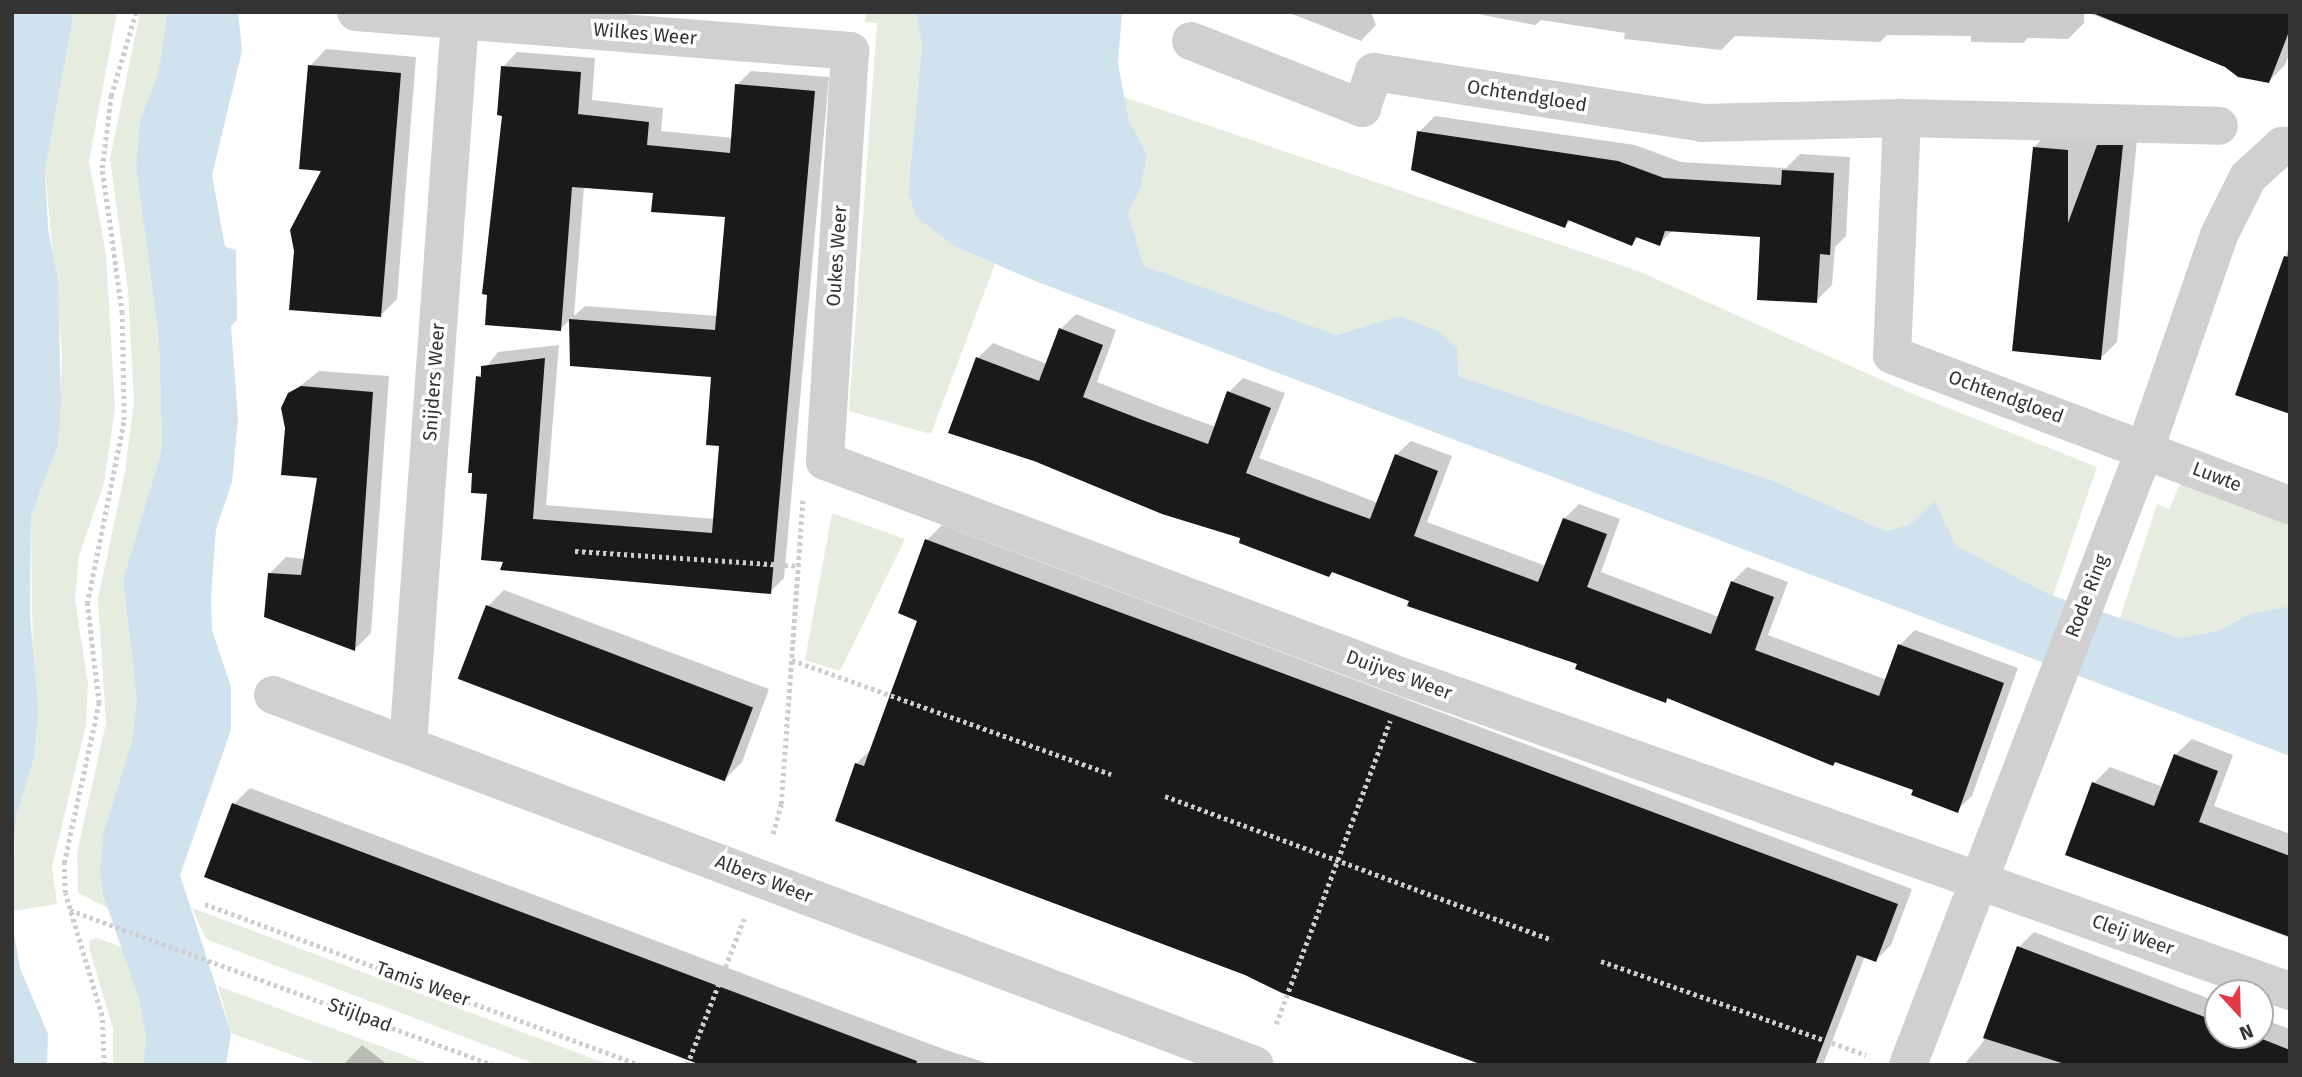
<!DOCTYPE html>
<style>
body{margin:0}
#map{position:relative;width:2302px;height:1077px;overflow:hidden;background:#fff;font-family:"Fira Sans",sans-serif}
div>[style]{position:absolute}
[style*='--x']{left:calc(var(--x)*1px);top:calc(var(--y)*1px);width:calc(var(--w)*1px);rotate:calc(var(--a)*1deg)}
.green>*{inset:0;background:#e6ecdf}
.water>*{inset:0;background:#cfe2ee}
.shadow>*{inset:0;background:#0003}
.building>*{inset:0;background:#1a1a1a;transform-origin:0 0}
.path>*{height:4.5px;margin-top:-2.25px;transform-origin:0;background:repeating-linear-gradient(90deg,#cdcdcd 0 3.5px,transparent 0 7px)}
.minor>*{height:38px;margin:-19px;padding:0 19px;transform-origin:19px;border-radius:19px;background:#d0d0d0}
span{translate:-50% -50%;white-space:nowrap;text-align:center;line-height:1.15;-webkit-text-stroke:7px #fff;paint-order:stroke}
.street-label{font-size:19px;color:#333}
.frame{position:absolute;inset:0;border:14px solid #333;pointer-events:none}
.north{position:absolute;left:2204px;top:979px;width:70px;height:70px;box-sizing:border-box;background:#fff;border:2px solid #adadad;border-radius:50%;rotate:158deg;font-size:19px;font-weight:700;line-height:28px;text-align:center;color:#333}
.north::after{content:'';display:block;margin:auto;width:24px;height:32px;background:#e63946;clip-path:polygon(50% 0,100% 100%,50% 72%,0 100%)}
</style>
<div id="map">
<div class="green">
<div style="clip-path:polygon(74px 12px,117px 12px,89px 161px,106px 254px,115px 409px,104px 483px,79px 556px,75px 600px,88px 684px,86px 725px,52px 867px,57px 904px,12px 911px,16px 817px,34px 758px,31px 516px,58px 445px,62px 353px,45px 170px)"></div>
<div style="clip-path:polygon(140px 12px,167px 12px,159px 70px,140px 121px,136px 166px,159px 340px,162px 449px,123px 579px,137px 700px,132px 741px,104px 831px,108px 908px,78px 893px,77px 853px,106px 723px,98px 599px,125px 472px,134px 401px,128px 291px,110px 159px)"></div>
<div style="clip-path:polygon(866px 12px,916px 12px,922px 45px,908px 194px,917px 218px,954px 246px,995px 264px,931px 434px,849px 411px,877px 23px,865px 22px)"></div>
<div style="clip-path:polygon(1124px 97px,1638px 271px,1913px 394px,2097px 467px,2053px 596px,1911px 524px,1886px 531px,1771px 480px,1458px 376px,1400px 316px,1337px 335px,1144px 266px,1128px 213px,1141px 187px,1147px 154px,1129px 121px)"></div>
<div style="clip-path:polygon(2183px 477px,2290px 518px,2290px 606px,2250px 614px,2219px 630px,2181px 638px,2120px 618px,2157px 504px,2169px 509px)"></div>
<div style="clip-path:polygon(832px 513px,905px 539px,840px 671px,805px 660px)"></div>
<div style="clip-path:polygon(192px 908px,610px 1065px,538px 1065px,206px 939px)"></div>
<div style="clip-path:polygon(98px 938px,123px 948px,139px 999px,146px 1036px,143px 1065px,113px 1065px,113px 1028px,89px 948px,90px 940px)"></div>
<div style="clip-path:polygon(218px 986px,431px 1065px,320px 1065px,231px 1033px)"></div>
</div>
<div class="water">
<div style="clip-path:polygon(12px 12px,74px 12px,45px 170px,48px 228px,58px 282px,61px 401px,58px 445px,31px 516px,30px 615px,38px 711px,34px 758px,16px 817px,12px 878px)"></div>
<div style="clip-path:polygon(167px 12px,238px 12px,242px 51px,212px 175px,225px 247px,236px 250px,237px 320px,231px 326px,238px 419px,232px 482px,216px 529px,211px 597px,212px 630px,231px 687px,231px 730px,180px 875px,231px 1033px,226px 1065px,143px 1065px,146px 1036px,139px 999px,104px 897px,100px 871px,104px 831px,132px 741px,137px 700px,123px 579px,162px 449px,159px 340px,136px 166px,140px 121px,159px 70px)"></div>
<div style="clip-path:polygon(916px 12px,1122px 12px,1118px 64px,1129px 121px,1147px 154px,1141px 187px,1128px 213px,1144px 266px,1337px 335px,1399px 316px,1438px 331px,1457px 348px,1458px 376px,1771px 480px,1886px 531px,1911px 524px,1934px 501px,1956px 546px,2053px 596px,2181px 638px,2219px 630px,2250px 614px,2290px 606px,2290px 756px,1035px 281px,954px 246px,917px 218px,908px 194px,922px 45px)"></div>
<div style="clip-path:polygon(12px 923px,20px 968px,48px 1034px,47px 1065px,12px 1065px)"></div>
</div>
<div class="shadow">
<div style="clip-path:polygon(1287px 12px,1371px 12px,1376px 25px,1361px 41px)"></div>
<div style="clip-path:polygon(1467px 12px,2084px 12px,2084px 23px,2068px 39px,2028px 38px,2023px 43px,1971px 42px,1971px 36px,1887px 35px,1880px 42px,1735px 36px,1721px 50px,1624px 39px,1625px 33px,1541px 20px,1535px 25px)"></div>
<div style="clip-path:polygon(2086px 12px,2290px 12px,2290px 52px,2285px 65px,2269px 81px)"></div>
<div style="clip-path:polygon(326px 49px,416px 57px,397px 299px,381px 315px,295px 251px,324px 170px,310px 66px)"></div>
<div style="clip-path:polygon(evenodd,517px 52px,595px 58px,592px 100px,663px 108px,661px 131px,733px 138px,737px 85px,751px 71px,829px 77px,784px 578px,770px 592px,506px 560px,489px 493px,478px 377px,498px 352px,559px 345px,546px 505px,715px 519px,721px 444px,713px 376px,571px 364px,571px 319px,560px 329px,504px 114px,503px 67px,517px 52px,584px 186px,655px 191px,727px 216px,718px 316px,585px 306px,574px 316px,584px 186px)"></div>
<div style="clip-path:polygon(1435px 116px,1635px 145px,1681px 162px,1786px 168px,1800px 154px,1850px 157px,1846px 236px,1835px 247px,1832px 285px,1816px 301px,1762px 235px,1673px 230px,1659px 244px,1639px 237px,1632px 243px,1571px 220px,1565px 226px,1419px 132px)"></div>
<div style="clip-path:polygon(2051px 131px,2137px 140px,2117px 342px,2101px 358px,2034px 147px)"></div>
<div style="clip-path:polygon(2290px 244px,2290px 412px,2237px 394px)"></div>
<div style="clip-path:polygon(1076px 314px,1116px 330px,1097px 382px,1161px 407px,1216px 427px,1229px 392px,1243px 378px,1285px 393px,1259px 458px,1324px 482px,1378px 503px,1396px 455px,1411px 441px,1452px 456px,1427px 522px,1546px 566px,1564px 519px,1579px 504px,1620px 519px,1601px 572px,1719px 617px,1732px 582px,1747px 567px,1788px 582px,1768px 635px,1887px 680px,1900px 645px,1915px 630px,2018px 668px,1972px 796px,1957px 810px,1915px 789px,1669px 697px,1665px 701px,1579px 663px,1242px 536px,978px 358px,993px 343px,1047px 364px,1061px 329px)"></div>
<div style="clip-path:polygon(319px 371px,389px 376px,371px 633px,355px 649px,269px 574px,286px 557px,305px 559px,319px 476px,290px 394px)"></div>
<div style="clip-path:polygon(942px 525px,1912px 889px,1891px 945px,1876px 960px,1865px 956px,1823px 1065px,1482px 1065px,1282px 992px,856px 764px,872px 748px,919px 620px,927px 540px)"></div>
<div style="clip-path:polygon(504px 590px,769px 689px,742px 762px,726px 778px,488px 606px)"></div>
<div style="clip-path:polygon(2192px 739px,2233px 755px,2214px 806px,2290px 834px,2290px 938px,2067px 854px,2094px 783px,2110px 767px,2163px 787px,2175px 755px)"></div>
<div style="clip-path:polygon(250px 788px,946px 1050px,993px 1065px,709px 1065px,234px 804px)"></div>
<div style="clip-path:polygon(2034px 932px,2218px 1002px,2218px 1035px,2260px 1035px,2260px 1018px,2290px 1029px,2290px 1065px,1964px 1065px,1983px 1042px,2019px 947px)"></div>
<div style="clip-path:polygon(362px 1045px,388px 1065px,343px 1065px)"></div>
</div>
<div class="building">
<div style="clip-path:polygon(2090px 12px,2290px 12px,2290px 29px,2269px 83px,2238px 77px,2225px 67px)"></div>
<div style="clip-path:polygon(308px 65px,401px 73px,381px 317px,289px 310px,294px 251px,290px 230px,321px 171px,299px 169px)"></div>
<div style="clip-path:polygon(501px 66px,581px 72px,578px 114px,649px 122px,647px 145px,730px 153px,735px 84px,815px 91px,771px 594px,500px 570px,503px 562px,481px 560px,487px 494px,471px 493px,472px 473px,468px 473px,476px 376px,481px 377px,481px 366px,545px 358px,533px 519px,712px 533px,719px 446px,706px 445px,711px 377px,570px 366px,569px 319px,715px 330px,725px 217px,651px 212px,653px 193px,572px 187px,561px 331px,485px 325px,487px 295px,482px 294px,502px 116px,497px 115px)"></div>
<div style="clip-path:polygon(1417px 131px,1618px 161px,1664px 178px,1781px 185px,1782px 170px,1834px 173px,1830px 255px,1820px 254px,1817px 303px,1757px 300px,1760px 237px,1665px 231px,1660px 246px,1636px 237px,1632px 246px,1568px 220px,1565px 228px,1411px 170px)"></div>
<div style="clip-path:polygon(2097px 145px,2123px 145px,2101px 360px,2012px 351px,2033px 147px,2068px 150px,2068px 223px)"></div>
<div style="clip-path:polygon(2284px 256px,2290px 257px,2290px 414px,2235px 395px)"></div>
<div style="clip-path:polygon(1059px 328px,1103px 345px,1083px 397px,1145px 421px,1208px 444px,1227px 391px,1271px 408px,1246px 473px,1309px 497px,1370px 519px,1395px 454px,1438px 471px,1414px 536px,1538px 582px,1563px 518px,1607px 534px,1587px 587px,1711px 634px,1731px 581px,1774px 597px,1755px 650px,1879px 696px,1898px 644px,2004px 683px,1958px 813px,1911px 795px,1913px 790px,1835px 762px,1833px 766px,1667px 698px,1666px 703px,1575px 669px,1577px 664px,1407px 606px,1409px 601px,1332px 572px,1329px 577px,1239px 543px,1240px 538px,1162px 514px,1034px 461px,948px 433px,976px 357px,1039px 381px)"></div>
<div style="clip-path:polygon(301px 386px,373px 392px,355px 651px,264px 617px,268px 573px,301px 575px,317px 478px,281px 475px,285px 428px,281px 408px,288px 393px)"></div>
<div style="clip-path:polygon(925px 539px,1898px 904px,1876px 962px,1857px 955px,1815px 1065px,1483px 1065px,1282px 993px,1245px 975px,835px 821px,855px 763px,864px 766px,917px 621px,898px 613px)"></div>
<div style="left:486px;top:605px;width:286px;height:79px;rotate:21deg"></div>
<div style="clip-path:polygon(2174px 754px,2218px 771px,2199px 822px,2290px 856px,2290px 937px,2065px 855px,2092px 782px,2154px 806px)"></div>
<div style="clip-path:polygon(232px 803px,917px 1061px,916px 1065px,701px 1065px,204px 877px)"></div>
<div style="clip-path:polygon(2017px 946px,2218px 1022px,2218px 1035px,2252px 1035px,2290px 1050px,2290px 1065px,2068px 1065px,1983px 1038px)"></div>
</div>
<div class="path">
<div style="--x:575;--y:551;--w:224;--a:3.8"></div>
<div style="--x:792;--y:660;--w:339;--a:19.7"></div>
<div style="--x:1165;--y:796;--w:413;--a:20.4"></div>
<div style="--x:773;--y:834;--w:31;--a:-75"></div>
<div style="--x:781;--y:804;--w:306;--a:-85.9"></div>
<div style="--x:205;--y:904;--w:465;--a:20.3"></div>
<div style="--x:70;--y:910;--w:451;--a:20.1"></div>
<div style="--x:1601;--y:961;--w:281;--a:19.5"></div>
<div style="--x:1276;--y:1024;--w:324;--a:-69.4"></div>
<div style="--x:104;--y:1065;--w:49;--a:-92.3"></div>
<div style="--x:102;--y:1016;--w:128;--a:-106.7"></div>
<div style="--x:65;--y:893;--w:30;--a:-92"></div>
<div style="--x:64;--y:863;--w:164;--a:-77.7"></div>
<div style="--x:99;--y:703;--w:100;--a:-96.9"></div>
<div style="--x:87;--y:604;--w:188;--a:-78.6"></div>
<div style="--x:124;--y:420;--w:107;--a:-91.1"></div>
<div style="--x:122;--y:313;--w:146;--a:-97.9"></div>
<div style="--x:102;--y:168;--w:73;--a:-82.9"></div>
<div style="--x:111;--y:96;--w:88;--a:-73.4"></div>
<div style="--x:687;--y:1065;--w:157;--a:-68.7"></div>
</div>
<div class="minor">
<div style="--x:356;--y:12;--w:496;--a:4.5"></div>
<div style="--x:850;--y:51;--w:411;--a:93.5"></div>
<div style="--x:825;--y:461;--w:620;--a:20.48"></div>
<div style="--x:1406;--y:678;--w:938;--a:19.5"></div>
<div style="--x:1191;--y:41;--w:184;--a:21.4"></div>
<div style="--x:1362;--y:108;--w:38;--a:-72"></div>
<div style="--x:1374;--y:72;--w:332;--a:8.8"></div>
<div style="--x:1702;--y:123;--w:200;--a:-1.4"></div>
<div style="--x:1902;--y:118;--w:237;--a:92.4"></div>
<div style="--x:1892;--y:355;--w:425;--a:20.7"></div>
<div style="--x:1902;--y:118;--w:317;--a:1.4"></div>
<div style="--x:273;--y:695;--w:1049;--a:20.65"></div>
<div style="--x:408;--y:745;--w:728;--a:-85.9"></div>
<div style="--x:1908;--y:1065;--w:660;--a:-68.96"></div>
<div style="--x:2145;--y:449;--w:226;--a:-70.9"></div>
<div style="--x:2219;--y:235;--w:65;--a:-63.4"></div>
<div style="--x:2248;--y:177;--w:46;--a:-42.4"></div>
<div style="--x:2282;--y:146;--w:8;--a:0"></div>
</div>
<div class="street-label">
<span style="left:645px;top:34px;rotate:5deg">Wilkes Weer</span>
<span style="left:1527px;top:96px;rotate:9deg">Ochtendgloed</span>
<span style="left:837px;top:256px;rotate:-86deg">Oukes Weer</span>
<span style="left:434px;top:382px;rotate:-86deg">Snijders Weer</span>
<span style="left:2006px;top:397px;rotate:20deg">Ochtendgloed</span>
<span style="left:2217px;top:477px;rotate:21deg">Luwte</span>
<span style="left:2087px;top:596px;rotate:-69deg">Rode Ring</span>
<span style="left:1399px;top:675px;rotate:20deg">Duijves Weer</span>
<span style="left:764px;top:879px;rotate:21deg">Albers Weer</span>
<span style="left:2133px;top:935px;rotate:20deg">Cleij Weer</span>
<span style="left:423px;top:984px;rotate:20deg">Tamis Weer</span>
<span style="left:360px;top:1015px;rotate:20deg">Stijlpad</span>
</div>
<div class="frame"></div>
<div class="north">N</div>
</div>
